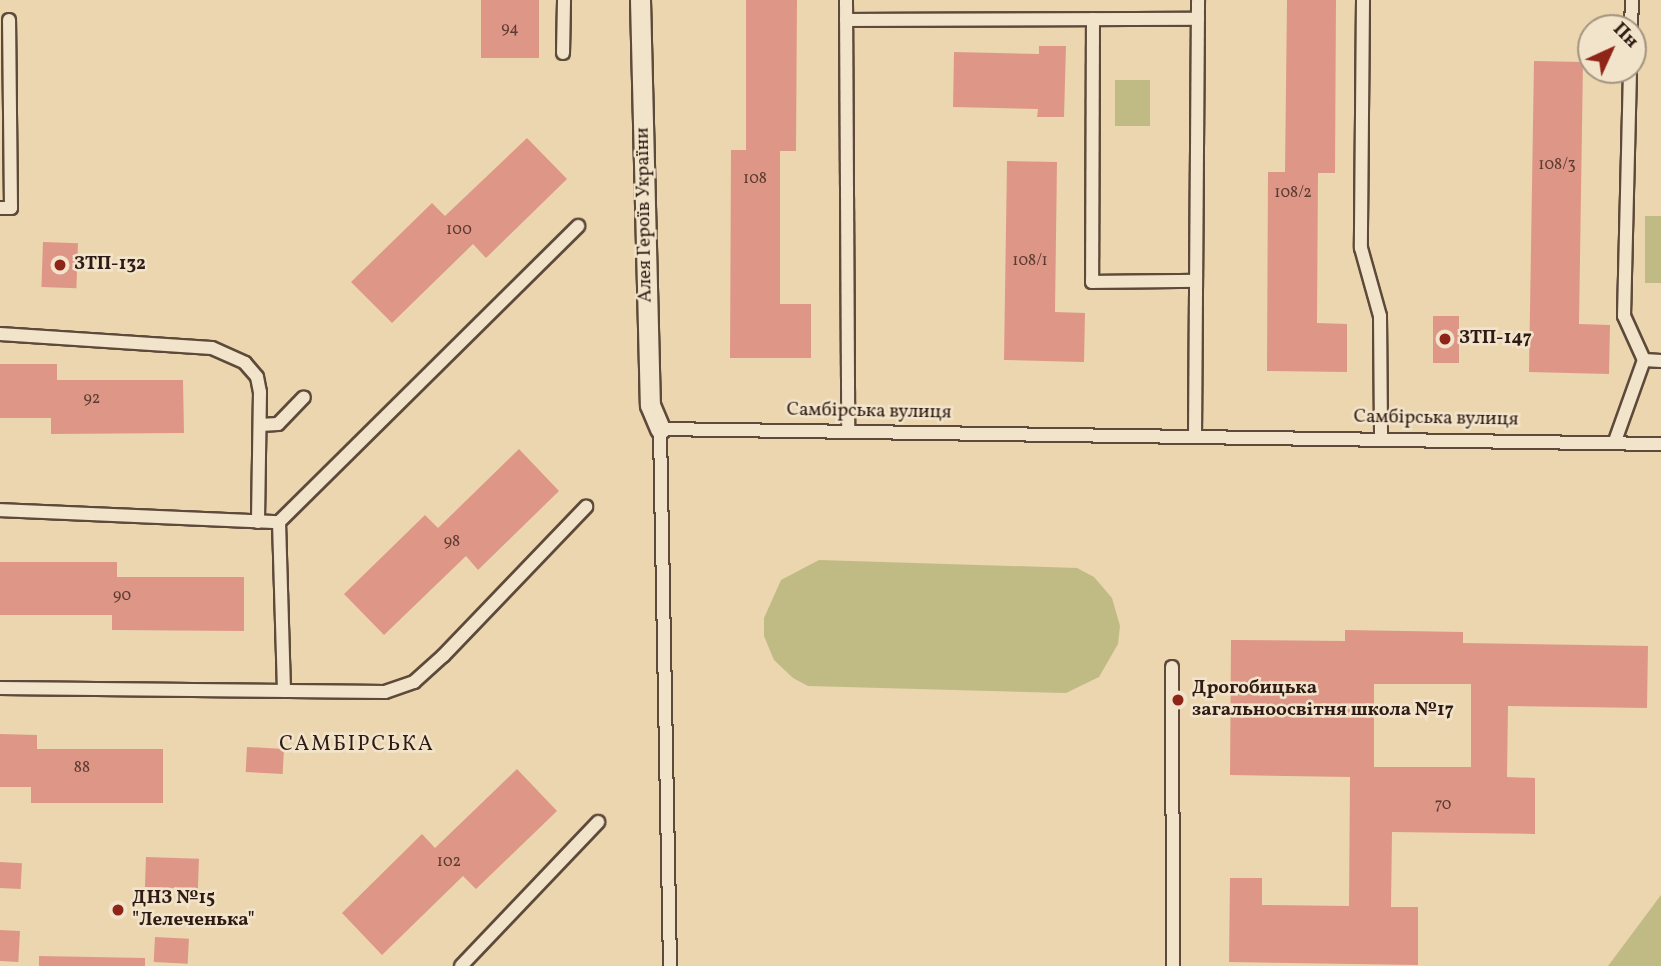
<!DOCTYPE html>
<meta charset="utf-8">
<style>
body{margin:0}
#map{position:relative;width:1661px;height:966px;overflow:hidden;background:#ebd6af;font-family:Vollkorn,serif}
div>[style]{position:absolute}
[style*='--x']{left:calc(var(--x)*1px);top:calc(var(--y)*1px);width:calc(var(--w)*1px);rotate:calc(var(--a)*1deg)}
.green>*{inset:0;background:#c0bb85;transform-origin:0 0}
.building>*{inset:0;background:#de9787;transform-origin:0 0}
.roads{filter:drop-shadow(2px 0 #5e4a3a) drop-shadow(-2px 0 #5e4a3a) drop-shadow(0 2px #5e4a3a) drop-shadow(0 -2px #5e4a3a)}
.service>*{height:12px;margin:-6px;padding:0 6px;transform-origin:6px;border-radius:6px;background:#f2e4cb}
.pedestrian>*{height:19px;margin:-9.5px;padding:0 9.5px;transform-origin:9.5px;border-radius:9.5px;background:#f2e4cb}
.dots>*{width:19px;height:19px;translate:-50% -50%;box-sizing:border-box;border:4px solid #f2e4cb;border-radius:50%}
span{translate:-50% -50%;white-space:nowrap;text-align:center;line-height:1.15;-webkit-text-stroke:5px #f2e4cb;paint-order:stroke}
.number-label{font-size:16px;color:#5b3a30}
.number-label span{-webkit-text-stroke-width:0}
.street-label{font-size:19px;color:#2f1b13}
.poi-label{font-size:19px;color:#2f1b13;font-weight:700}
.left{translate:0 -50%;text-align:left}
.neighbourhood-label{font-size:21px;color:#2f1b13;letter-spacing:2px}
.north{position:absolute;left:1577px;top:14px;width:70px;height:70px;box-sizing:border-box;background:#f2e4cb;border:2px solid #a49481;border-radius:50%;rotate:45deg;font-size:19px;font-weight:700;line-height:28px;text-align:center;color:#2f1b13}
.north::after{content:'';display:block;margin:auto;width:24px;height:32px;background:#8f2418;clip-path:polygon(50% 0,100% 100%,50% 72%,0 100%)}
</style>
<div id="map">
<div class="green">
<div style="left:1115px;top:80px;width:35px;height:46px"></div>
<div style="left:1645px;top:216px;width:16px;height:67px"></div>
<div style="clip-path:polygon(819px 560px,1077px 568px,1094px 577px,1112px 598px,1120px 626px,1118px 644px,1099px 677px,1066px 693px,808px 686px,793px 678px,774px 660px,764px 636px,764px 618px,781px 580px)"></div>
<div style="clip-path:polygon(1661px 895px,1661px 966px,1608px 966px)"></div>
</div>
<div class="building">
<div style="left:481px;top:0;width:58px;height:58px"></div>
<div style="clip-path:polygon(746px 0,797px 0,796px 151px,780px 151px,780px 304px,811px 304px,811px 358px,730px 358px,731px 150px,746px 150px)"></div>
<div style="clip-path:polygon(1287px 0,1336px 0,1335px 173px,1318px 173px,1317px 323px,1347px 324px,1347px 372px,1267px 371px,1268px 172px,1285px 172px)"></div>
<div style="clip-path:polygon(1039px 46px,1066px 46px,1064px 117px,1037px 117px,1038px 109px,953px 107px,954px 52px,1039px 54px)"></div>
<div style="clip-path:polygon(1534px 61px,1583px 62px,1579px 324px,1610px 325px,1609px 374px,1529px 372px)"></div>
<div style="clip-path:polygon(527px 138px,567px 179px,486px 258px,473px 244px,392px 323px,351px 282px,432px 203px,445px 216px)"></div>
<div style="clip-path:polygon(1007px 161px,1057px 162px,1055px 312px,1085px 313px,1084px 362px,1004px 360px)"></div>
<div style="left:43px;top:242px;width:35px;height:45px;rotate:2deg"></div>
<div style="left:1433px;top:316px;width:26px;height:47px"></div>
<div style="clip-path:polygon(0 364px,57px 364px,57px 380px,183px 380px,184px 433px,51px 434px,51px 418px,0 418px)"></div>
<div style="clip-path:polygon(519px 449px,559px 491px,478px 570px,466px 556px,384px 635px,344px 594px,425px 515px,438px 528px)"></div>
<div style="clip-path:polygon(0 562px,117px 562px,117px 577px,244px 577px,244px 631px,112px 630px,112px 615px,0 615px)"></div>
<div style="clip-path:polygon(evenodd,1345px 630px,1463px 632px,1463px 643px,1648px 646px,1647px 708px,1508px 706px,1507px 777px,1535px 778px,1535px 834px,1392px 832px,1391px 907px,1418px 907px,1418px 965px,1229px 962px,1230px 878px,1262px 878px,1262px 905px,1349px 906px,1350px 777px,1230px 775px,1231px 640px,1345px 641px,1345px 630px,1374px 684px,1471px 684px,1471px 767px,1374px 767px,1374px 684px)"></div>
<div style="clip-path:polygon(0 734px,37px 735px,37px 749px,163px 749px,163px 803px,31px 803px,31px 787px,0 787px)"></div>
<div style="left:247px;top:747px;width:37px;height:25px;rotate:3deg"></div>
<div style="clip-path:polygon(517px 769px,557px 811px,476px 889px,463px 876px,382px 955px,342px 913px,422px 834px,435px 848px)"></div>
<div style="left:146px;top:857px;width:53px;height:30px;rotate:2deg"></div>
<div style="left:0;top:862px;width:22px;height:26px;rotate:3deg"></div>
<div style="left:0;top:930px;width:20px;height:31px;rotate:3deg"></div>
<div style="left:155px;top:937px;width:34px;height:25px;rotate:3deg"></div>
<div style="clip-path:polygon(39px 956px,145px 958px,145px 966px,39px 966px)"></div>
</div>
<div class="roads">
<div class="service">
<div style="--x:846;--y:0;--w:431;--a:89.7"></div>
<div style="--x:1363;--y:0;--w:248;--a:90.5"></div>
<div style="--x:1361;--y:248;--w:71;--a:74.4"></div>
<div style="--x:1380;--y:316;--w:122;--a:89.5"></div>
<div style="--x:1093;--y:19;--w:263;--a:90.2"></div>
<div style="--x:1092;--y:282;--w:104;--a:-0.6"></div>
<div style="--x:846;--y:20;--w:352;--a:-0.2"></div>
<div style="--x:1631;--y:28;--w:28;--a:-88"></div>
<div style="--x:563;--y:53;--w:53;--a:-88.9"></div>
<div style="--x:0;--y:208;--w:11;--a:0"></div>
<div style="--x:11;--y:208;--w:188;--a:-90.6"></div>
<div style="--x:0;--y:334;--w:212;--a:3.8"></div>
<div style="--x:212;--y:348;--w:36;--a:24"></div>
<div style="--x:245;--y:363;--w:18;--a:49"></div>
<div style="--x:257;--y:377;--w:15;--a:79"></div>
<div style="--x:260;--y:392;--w:130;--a:90.9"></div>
<div style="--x:1644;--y:360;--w:17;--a:3"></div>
<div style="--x:260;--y:425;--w:18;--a:-3"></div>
<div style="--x:278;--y:424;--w:37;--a:-46"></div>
<div style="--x:1195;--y:436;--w:436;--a:-89.6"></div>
<div style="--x:1615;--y:441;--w:86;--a:-70.3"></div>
<div style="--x:1644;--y:360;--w:48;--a:-114.4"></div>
<div style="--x:1624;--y:316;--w:246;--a:-88.6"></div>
<div style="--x:0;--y:510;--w:279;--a:2.5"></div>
<div style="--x:279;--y:522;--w:421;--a:-44.7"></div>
<div style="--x:279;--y:522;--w:169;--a:88.3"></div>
<div style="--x:1172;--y:667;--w:299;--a:89.8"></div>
<div style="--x:0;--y:688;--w:385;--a:0.6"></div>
<div style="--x:385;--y:692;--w:31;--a:-19"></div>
<div style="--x:414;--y:682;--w:39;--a:-42"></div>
<div style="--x:443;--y:656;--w:207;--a:-46.2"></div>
<div style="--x:461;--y:966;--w:199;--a:-46.4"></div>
<div style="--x:670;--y:966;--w:537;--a:-91.07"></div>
<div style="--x:660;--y:429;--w:1001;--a:0.86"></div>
</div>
<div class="pedestrian">
<div style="--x:640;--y:0;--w:405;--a:88.6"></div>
<div style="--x:650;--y:405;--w:26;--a:67"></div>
</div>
</div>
<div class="dots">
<div style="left:60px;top:265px;background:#8f2418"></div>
<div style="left:1445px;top:339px;background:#8f2418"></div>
<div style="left:1178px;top:700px;background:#8f2418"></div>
<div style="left:118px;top:910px;background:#8f2418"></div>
</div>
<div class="number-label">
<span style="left:510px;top:29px">94</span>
<span style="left:1557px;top:165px">108/3</span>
<span style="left:755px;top:179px">108</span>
<span style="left:1293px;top:193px">108/2</span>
<span style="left:459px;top:230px">100</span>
<span style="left:1030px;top:261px">108/1</span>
<span style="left:92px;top:399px">92</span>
<span style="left:452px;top:542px">98</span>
<span style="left:122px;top:596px">90</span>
<span style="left:82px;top:768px">88</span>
<span style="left:1443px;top:805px">70</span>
<span style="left:449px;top:862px">102</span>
</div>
<div class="street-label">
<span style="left:645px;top:215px;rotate:-91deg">Алея Героїв України</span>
<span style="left:869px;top:412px;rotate:1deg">Самбірська вулиця</span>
<span style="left:1436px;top:419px;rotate:1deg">Самбірська вулиця</span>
</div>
<div class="poi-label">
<span class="left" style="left:74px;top:265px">ЗТП-132</span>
<span class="left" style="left:1459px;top:339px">ЗТП-147</span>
<span class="left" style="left:1192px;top:700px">Дрогобицька<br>загальноосвітня школа №17</span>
<span class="left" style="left:132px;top:910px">ДНЗ №15<br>"Лелеченька"</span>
</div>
<div class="neighbourhood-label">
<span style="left:357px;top:745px">САМБІРСЬКА</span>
</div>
<div class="north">Пн</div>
</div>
